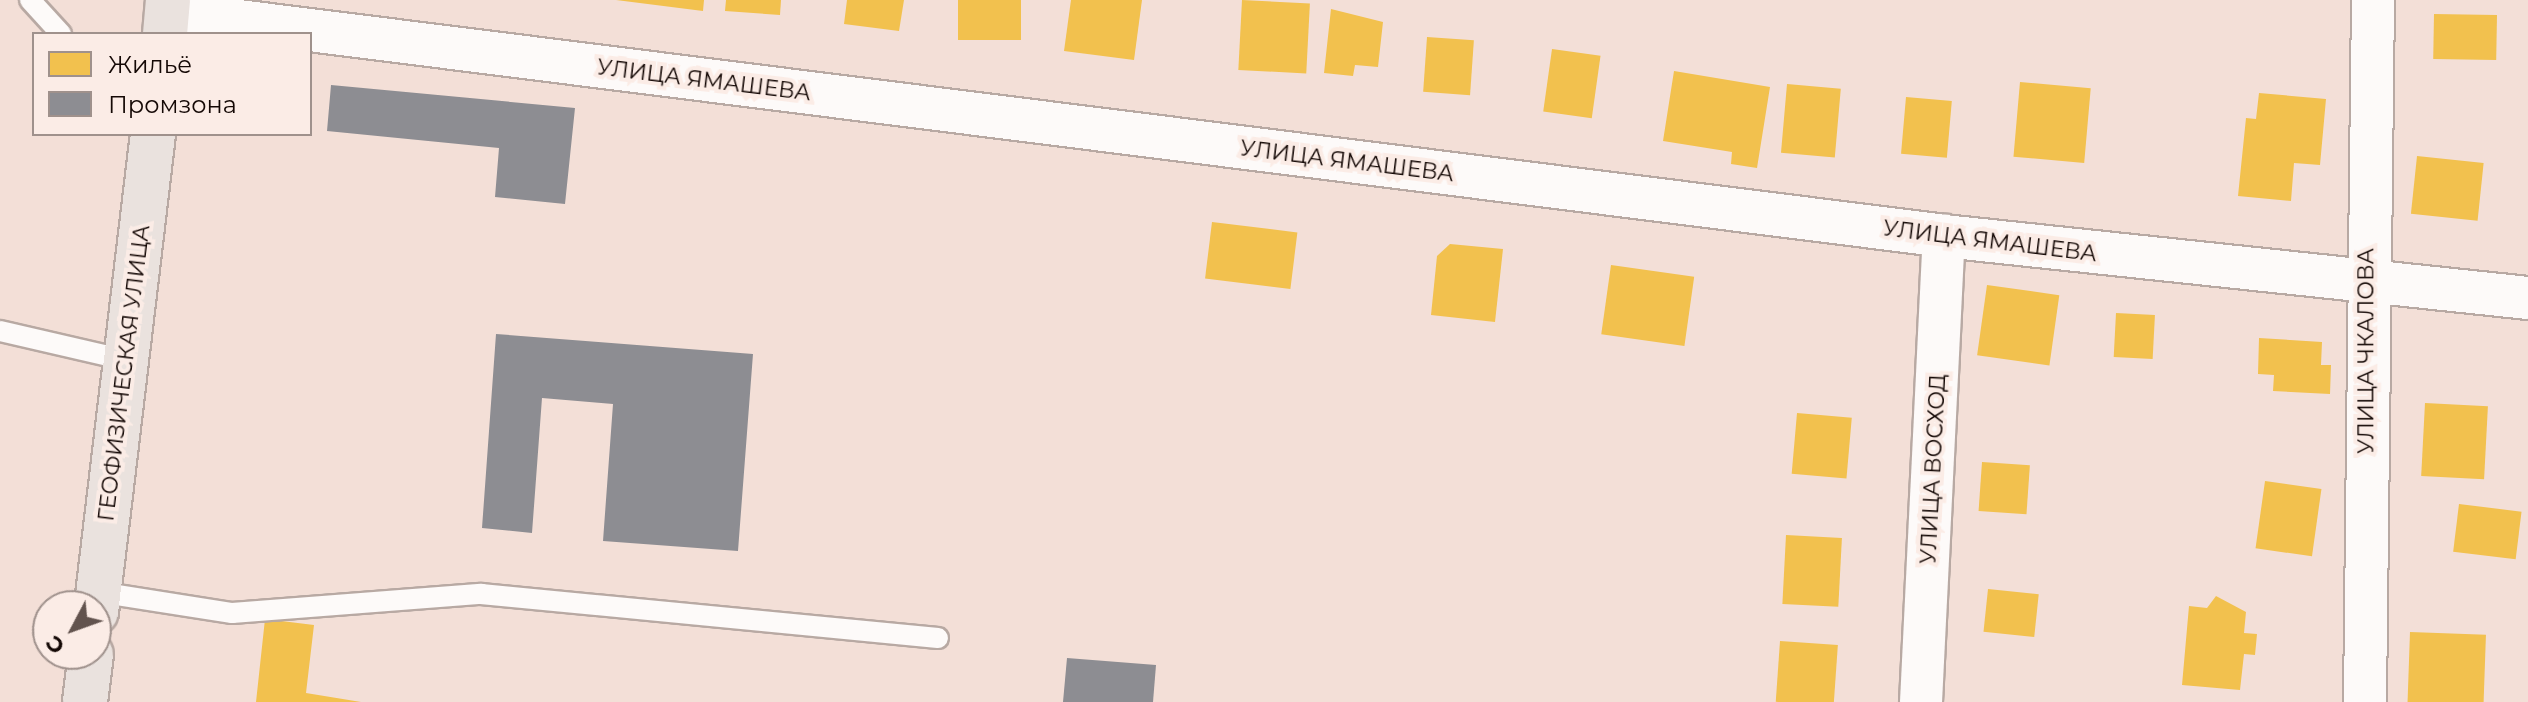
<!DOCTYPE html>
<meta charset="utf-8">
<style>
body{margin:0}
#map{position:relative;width:2528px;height:702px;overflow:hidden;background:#f3dfd7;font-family:Montserrat,sans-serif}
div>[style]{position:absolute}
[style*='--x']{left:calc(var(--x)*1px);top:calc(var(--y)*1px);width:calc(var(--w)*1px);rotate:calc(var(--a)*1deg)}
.homes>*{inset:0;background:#f2c14e;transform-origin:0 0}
.industry>*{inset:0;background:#8d8d92}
.roads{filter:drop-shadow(2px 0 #b8a9a3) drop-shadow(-2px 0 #b8a9a3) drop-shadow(0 2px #b8a9a3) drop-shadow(0 -2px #b8a9a3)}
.lane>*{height:20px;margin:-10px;padding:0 10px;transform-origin:10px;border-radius:10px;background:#fdfaf9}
.street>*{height:42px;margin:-21px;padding:0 21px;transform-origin:21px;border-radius:21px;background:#fdfaf9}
.primary>*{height:44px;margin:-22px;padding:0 22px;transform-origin:22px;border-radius:22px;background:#eae2de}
span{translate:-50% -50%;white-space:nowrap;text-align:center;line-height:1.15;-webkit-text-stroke:8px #fbece6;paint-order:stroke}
.street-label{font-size:22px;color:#140805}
.legend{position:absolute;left:32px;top:32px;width:280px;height:104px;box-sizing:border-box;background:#fbece6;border:2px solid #9f918c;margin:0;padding:10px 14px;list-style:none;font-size:24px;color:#140805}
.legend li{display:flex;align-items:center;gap:16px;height:40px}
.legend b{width:40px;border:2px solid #9f918c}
.north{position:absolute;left:32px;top:590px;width:80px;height:80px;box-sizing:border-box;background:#fbece6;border:2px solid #9f918c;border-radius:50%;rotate:229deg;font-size:22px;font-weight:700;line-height:32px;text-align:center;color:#140805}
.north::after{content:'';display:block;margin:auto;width:28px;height:36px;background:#62534e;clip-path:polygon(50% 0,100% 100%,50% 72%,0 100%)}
</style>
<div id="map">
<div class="homes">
<div style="clip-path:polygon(616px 0,704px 0,703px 11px)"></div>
<div style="clip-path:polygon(726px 0,781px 0,780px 15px,725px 11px)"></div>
<div style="clip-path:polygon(847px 0,904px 0,899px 31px,844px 24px)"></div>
<div style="left:958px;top:0;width:63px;height:40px"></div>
<div style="clip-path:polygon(1071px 0,1142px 0,1134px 60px,1064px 51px)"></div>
<div style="left:1242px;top:0;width:68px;height:70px;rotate:3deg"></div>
<div style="clip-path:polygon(1331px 9px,1383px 22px,1378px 67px,1355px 65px,1353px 76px,1324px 73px)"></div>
<div style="left:2434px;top:14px;width:63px;height:45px;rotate:1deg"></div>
<div style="left:1427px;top:37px;width:47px;height:55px;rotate:4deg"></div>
<div style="left:1552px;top:49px;width:49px;height:63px;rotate:8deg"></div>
<div style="clip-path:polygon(1674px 71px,1770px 87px,1757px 168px,1731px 164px,1732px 152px,1663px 141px)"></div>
<div style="left:2020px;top:82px;width:71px;height:75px;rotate:5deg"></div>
<div style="left:1787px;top:84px;width:54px;height:69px;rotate:5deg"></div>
<div style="clip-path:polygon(2259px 93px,2326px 99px,2320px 165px,2294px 163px,2291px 201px,2238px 196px,2246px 118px,2256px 119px)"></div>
<div style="left:1906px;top:97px;width:46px;height:57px;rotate:5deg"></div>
<div style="left:2417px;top:156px;width:67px;height:58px;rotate:6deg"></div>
<div style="left:1212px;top:222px;width:86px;height:57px;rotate:7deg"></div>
<div style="clip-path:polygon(1450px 244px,1503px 249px,1495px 322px,1431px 315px,1437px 256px)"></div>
<div style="left:1611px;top:265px;width:84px;height:70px;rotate:8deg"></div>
<div style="left:1987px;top:285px;width:73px;height:71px;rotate:8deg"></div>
<div style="left:2116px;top:313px;width:39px;height:44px;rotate:3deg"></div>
<div style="clip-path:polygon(2259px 338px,2322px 342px,2321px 365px,2331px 365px,2330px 394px,2273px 391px,2274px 375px,2258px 374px)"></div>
<div style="left:2425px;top:403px;width:63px;height:73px;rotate:3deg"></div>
<div style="left:1797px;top:413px;width:55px;height:61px;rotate:5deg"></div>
<div style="left:1982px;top:462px;width:48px;height:49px;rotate:4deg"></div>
<div style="left:2265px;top:481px;width:57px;height:68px;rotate:8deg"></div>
<div style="left:2459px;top:504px;width:63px;height:48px;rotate:7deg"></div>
<div style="left:1786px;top:535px;width:56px;height:69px;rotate:3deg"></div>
<div style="left:1988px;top:589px;width:51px;height:43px;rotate:6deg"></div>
<div style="clip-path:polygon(2216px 596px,2246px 612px,2244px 633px,2257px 634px,2255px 655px,2244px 654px,2240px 690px,2182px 685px,2189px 606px,2207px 608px)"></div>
<div style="clip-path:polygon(265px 619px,314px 625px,306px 693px,361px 702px,256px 702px)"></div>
<div style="left:2410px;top:632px;width:76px;height:70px;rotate:2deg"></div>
<div style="left:1780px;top:641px;width:58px;height:61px;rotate:4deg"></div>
</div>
<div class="industry">
<div style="clip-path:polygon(331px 85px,575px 108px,565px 204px,495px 197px,499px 148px,327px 131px)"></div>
<div style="clip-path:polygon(496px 334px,753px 354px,738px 551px,603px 541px,613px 404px,542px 398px,532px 533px,482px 528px)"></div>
<div style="clip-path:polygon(1067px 658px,1156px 665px,1153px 702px,1063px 702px)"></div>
</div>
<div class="roads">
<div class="lane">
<div style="--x:30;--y:0;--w:46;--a:47.6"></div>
<div style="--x:0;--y:331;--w:129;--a:13"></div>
<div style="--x:98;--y:592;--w:136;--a:8.9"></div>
<div style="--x:232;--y:613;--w:250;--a:-4.4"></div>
<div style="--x:481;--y:594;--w:459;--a:5.5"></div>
</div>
<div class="street">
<div style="--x:167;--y:12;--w:1791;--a:7.18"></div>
<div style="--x:1944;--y:236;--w:587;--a:6.06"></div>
<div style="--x:1921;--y:702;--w:467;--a:-87.2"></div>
<div style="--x:2365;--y:702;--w:702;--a:-89.35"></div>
</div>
<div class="primary">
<div style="--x:165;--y:34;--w:34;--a:-85"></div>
<div style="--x:96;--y:612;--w:481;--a:-83.2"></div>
<div style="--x:85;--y:702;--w:48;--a:-82.9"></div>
</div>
</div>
<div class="street-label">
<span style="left:704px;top:80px;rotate:7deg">УЛИЦА ЯМАШЕВА</span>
<span style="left:1347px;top:161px;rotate:7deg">УЛИЦА ЯМАШЕВА</span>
<span style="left:1990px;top:241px;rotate:7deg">УЛИЦА ЯМАШЕВА</span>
<span style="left:2366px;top:351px;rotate:-90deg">УЛИЦА ЧКАЛОВА</span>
<span style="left:124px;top:373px;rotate:-83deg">ГЕОФИЗИЧЕСКАЯ УЛИЦА</span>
<span style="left:1933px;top:469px;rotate:-87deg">УЛИЦА ВОСХОД</span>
</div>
<ul class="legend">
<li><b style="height:22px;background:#f2c14e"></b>Жильё</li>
<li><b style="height:22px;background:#8d8d92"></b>Промзона</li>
</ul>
<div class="north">С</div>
</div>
